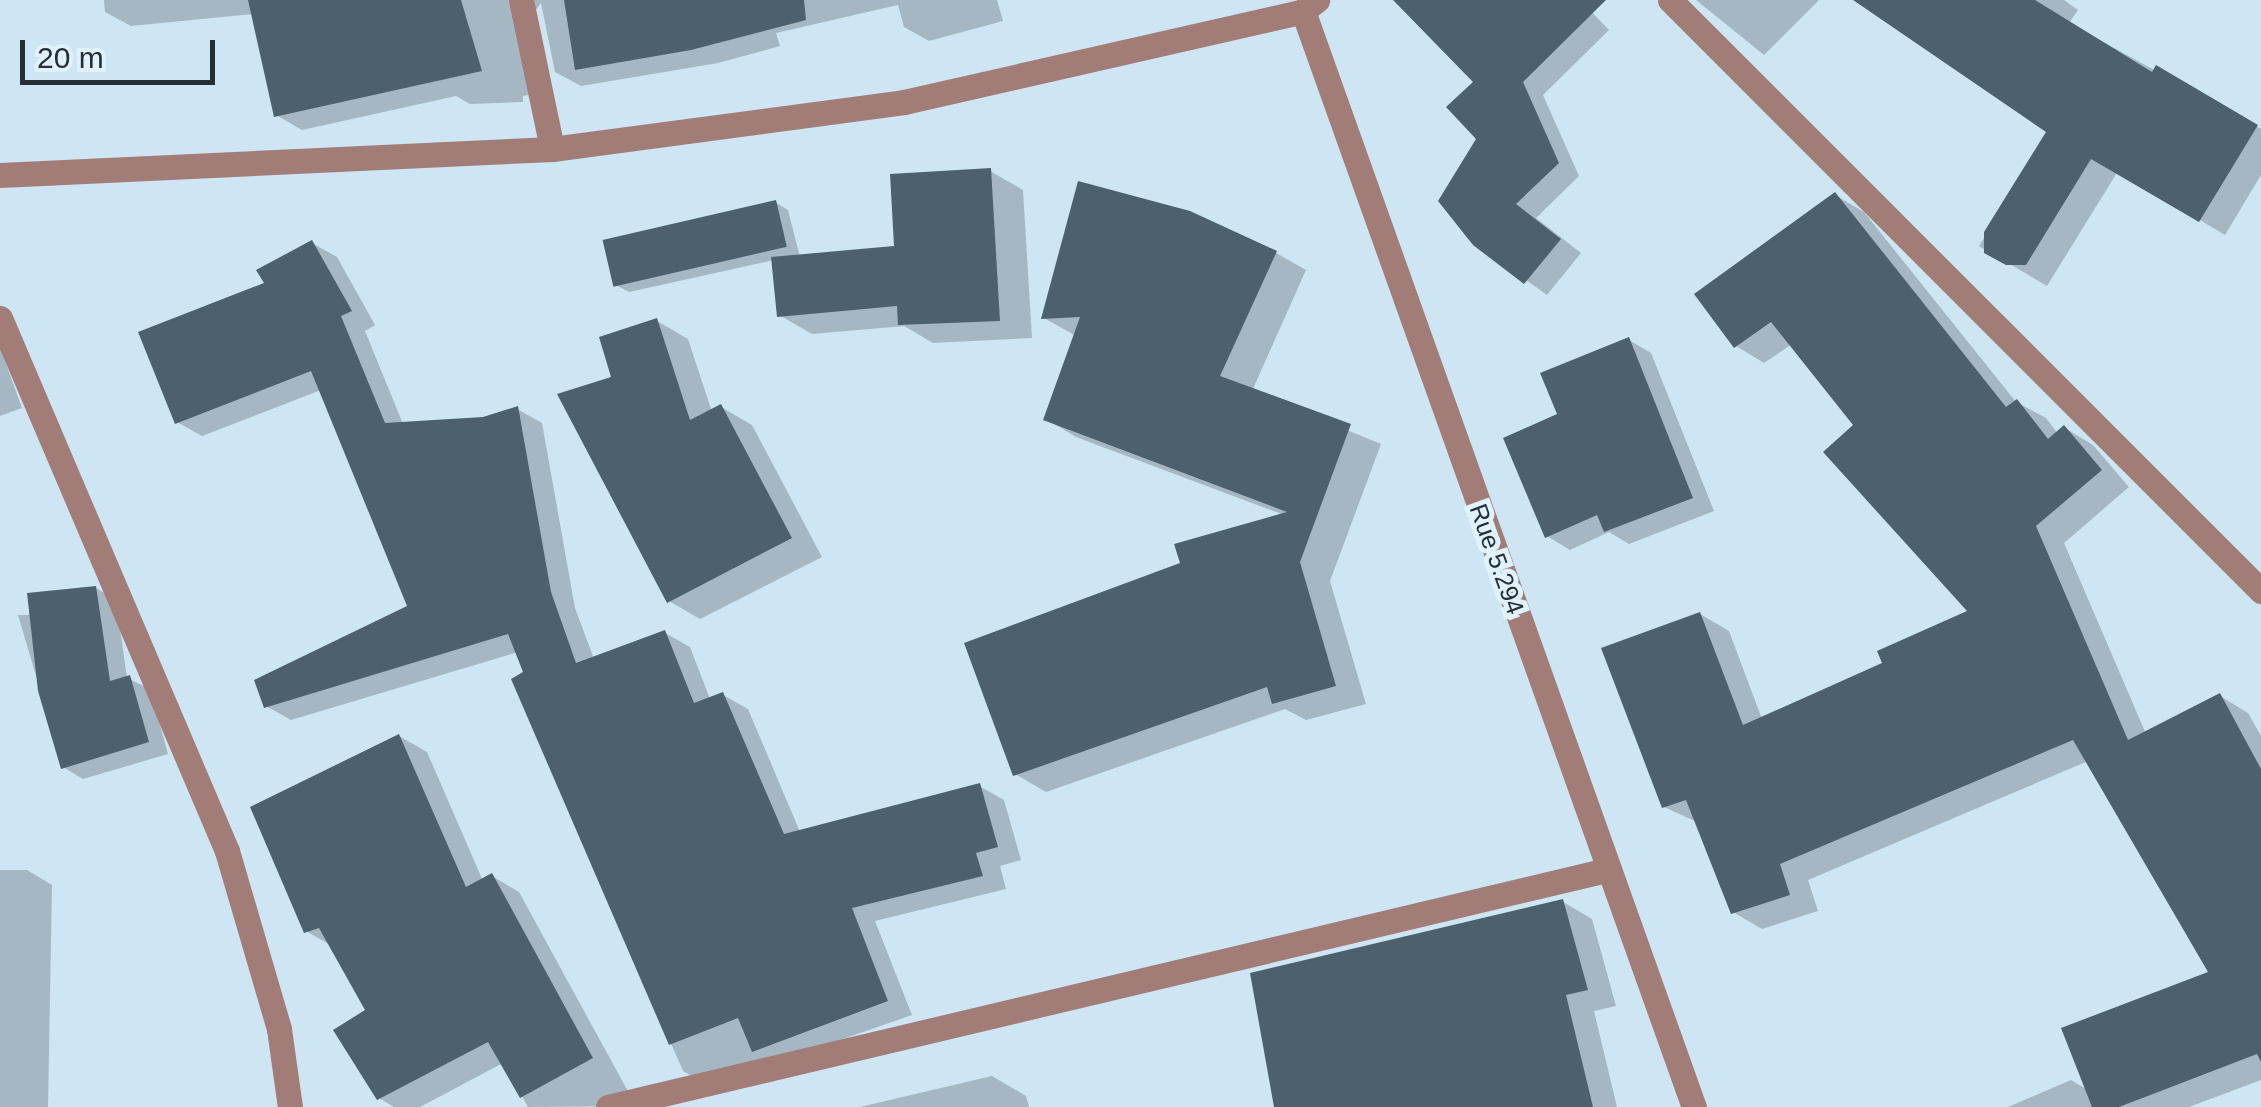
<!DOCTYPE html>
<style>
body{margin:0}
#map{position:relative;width:2261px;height:1107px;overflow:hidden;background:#cee5f4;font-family:Arial,sans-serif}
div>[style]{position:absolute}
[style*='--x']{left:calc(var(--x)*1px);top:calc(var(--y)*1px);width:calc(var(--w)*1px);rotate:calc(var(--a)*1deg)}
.shadow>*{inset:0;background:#0003}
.building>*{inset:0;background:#4c616d;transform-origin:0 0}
.minor>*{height:25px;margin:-12.5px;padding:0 12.5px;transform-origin:12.5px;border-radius:12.5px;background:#a27c76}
span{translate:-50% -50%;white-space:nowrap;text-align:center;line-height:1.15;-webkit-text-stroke:10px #dff2fe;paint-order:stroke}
.street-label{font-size:25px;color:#262f35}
.scale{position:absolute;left:20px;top:40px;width:195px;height:45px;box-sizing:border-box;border:5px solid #262f35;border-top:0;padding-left:12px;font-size:30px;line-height:35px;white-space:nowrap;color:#262f35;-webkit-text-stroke:8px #dff2fe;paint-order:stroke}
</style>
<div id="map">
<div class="shadow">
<div style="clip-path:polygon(104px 0,997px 0,1003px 21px,929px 41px,904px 27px,898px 5px,776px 33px,780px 46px,718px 63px,581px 86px,555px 72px,541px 3px,530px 18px,545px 92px,523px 96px,523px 102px,470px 104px,456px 96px,302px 130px,276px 115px,253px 14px,131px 26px,105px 12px)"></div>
<div style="clip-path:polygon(1437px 0,1580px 0,1609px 30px,1543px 95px,1579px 176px,1536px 218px,1581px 253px,1547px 295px,1475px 243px,1476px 82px)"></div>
<div style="clip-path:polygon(1696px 0,1818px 0,1818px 1px,1764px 55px)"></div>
<div style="clip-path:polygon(1886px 0,2064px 0,2078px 10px,2069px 23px,2261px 129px,2261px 175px,2225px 235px,2118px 171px,2047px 286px,1979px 246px,2049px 131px)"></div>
<div style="clip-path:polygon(990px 171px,1023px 190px,1032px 338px,933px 343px,904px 326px,812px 334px,779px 315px,774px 260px,629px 292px,616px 285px,775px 202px,788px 210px,800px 257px,896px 249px)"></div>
<div style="clip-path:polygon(1835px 195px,1864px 212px,2016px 402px,2046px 418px,2058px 434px,2065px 428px,2093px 445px,2129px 487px,2064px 543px,2146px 734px,2220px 696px,2248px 713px,2261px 736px,2261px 1080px,2189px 1107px,2008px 1107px,2071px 1080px,2088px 1090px,2212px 973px,2088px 761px,1808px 880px,1818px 911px,1762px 929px,1733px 912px,1697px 822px,1664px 807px,1700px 614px,1729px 631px,1762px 719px,1886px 664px,1971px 612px,1856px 425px,1792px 344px,1764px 363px,1736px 346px)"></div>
<div style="clip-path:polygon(312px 243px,337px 257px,375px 325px,365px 331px,403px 424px,484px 419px,517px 409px,542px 423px,575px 608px,594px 659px,665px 633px,690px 647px,710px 699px,723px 695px,748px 709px,800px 832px,979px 786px,1004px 800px,1021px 860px,1000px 866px,1006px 889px,875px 921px,912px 1015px,708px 1086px,683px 1071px,514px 680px,526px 674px,518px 652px,291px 720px,266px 706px,410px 608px,321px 390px,202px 436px,177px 422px,267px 285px)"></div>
<div style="clip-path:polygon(1276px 253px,1306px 270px,1252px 391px,1381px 444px,1330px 581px,1366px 704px,1306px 720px,1285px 709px,1046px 792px,1015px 774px,1183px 565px,1284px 515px,1076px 437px,1046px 419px,1076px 336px,1044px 318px)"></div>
<div style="clip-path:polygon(657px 321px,688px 339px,712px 412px,721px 407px,752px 425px,822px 557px,700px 619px,669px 601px,615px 378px)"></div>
<div style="clip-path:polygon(1629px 340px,1651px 353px,1714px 511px,1629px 544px,1609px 532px,1570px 550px,1547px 536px,1560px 416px)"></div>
<div style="clip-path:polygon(0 347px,22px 408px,0 416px)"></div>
<div style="clip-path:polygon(96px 588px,116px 600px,127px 678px,150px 689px,168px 754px,83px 779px,63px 767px,18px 615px,32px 615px)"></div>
<div style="clip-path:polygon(399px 736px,427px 752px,483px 881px,492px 876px,519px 892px,636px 1106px,528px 1107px,503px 1063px,420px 1107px,394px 1107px,379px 1098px,369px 1011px,332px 946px,306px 931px)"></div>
<div style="clip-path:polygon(0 870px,27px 870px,52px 885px,48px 1107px,0 1107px)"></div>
<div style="clip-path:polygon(1563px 902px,1592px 919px,1616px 1006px,1594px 1011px,1617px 1107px,1277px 1107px)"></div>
<div style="clip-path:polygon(992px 1076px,1026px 1096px,1029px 1107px,860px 1107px)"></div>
</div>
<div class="building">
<div style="clip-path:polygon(248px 0,461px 0,482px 71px,274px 117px)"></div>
<div style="clip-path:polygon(564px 0,804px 0,806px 20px,691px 50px,575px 70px)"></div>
<div style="clip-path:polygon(1393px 0,1606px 0,1523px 82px,1559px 163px,1516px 204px,1561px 239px,1524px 284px,1473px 245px,1438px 201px,1476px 139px,1446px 107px,1473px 82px)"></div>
<div style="clip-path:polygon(1853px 0,2035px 0,2152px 72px,2156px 65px,2258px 125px,2199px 222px,2091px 159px,2026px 265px,2006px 265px,1984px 253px,1984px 232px,2046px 132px)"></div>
<div style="clip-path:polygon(991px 168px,1000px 321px,898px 325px,897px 306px,777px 317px,771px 257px,894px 246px,890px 174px)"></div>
<div style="clip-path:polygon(1078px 181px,1190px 211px,1277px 251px,1220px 376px,1351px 424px,1300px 562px,1336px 686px,1272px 704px,1267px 687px,1013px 776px,964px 643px,1180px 563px,1174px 544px,1287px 512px,1043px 420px,1080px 317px,1041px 319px)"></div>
<div style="clip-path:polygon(1835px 192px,2006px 407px,2017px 399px,2048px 439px,2064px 425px,2102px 470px,2036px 526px,2128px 740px,2220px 693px,2261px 769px,2261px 1062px,2257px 1054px,2119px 1107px,2092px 1107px,2061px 1028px,2208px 972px,2073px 740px,1780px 864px,1790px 895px,1731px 914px,1686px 800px,1662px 808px,1601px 648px,1700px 612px,1743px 725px,1882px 663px,1877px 651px,1967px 611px,1823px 452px,1853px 425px,1771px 322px,1734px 348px,1694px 294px)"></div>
<div style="left:776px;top:200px;width:48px;height:178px;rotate:77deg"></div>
<div style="clip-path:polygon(312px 240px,352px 311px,341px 316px,385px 423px,483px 417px,518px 406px,551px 592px,576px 663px,665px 630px,694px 703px,723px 692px,784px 834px,980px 783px,998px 847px,976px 853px,983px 876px,852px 908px,888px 1001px,752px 1052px,738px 1018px,669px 1045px,511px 679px,523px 672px,508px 634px,264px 708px,254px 680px,407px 606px,311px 371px,175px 424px,138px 332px,264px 283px,256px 270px)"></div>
<div style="clip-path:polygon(657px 318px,690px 420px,721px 404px,792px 538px,667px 603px,557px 394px,611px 377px,599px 337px)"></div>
<div style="clip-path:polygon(1629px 337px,1693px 498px,1604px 532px,1597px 515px,1545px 538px,1503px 438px,1557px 414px,1540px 373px)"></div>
<div style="clip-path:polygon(96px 586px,110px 681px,130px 675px,149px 742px,61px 769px,38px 691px,27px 593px)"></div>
<div style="clip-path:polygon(399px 734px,466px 887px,492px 873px,593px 1058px,520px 1098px,488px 1042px,377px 1100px,333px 1030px,365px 1010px,319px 928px,304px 933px,250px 807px)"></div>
<div style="clip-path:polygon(1563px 899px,1588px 990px,1566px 995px,1593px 1107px,1274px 1107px,1250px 973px)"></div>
</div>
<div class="minor">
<div style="--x:521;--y:0;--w:152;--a:78.2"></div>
<div style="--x:1670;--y:0;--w:836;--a:45"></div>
<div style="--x:1303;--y:11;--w:1164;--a:70.37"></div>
<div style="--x:0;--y:175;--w:553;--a:-2.7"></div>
<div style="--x:552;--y:149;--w:355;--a:-7.6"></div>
<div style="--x:904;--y:102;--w:409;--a:-12.8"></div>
<div style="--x:1303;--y:11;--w:18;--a:-38"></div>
<div style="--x:0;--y:318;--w:579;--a:66.93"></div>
<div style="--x:227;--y:851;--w:185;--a:73.7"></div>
<div style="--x:279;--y:1029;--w:79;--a:82"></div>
<div style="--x:608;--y:1107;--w:1027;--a:-13.35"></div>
</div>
<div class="street-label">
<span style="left:1497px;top:559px;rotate:70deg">Rue 5.294</span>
</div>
<div class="scale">20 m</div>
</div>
